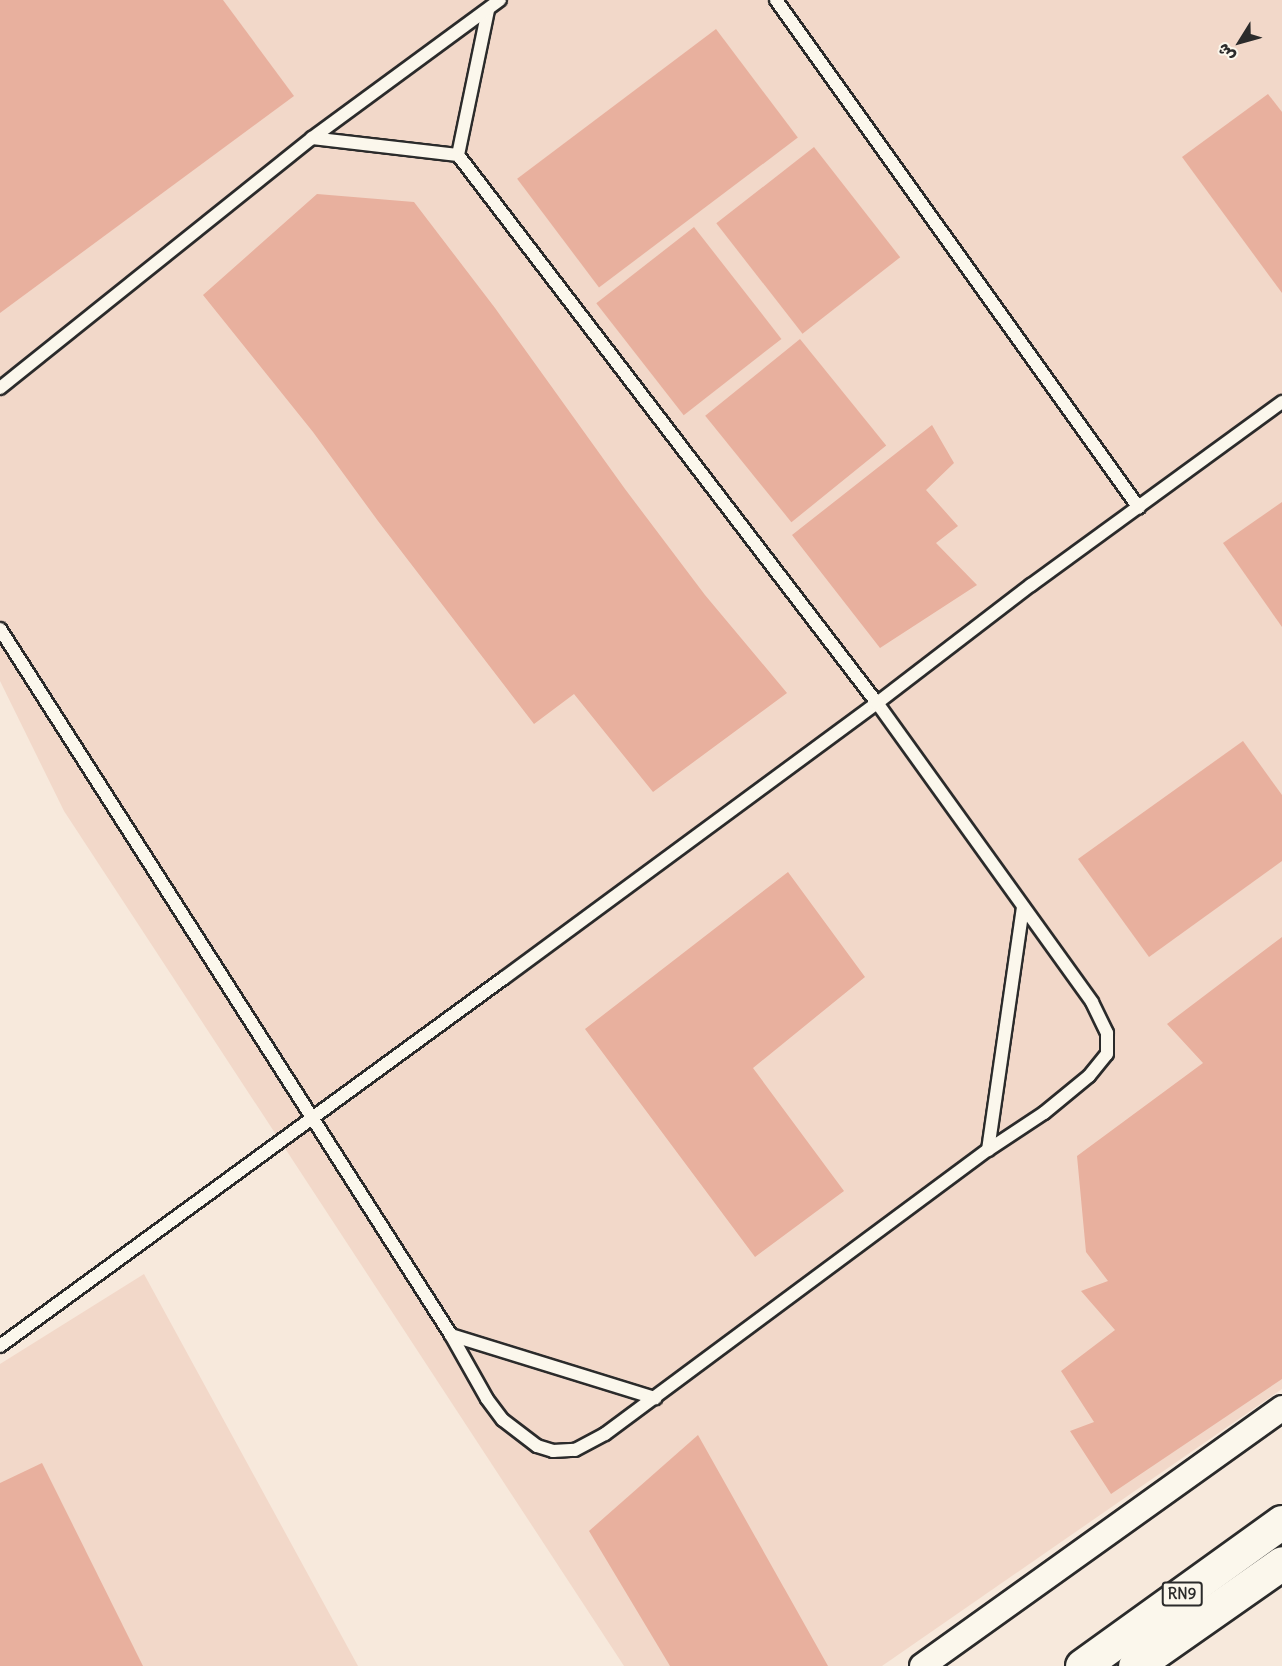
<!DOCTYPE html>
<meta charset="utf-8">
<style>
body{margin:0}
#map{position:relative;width:1282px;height:1666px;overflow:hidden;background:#f7e9dc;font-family:Delius,"Playpen Sans Arabic",sans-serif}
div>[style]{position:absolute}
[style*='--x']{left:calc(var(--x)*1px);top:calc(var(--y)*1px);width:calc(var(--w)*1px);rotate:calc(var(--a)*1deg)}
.built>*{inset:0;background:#f2d8c9}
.building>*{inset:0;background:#e8b09e;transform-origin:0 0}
.roads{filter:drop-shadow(2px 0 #2b2b2b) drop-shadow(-2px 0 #2b2b2b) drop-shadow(0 2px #2b2b2b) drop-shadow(0 -2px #2b2b2b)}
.lane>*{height:12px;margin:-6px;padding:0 6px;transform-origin:6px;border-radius:6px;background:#fbf7ec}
.street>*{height:24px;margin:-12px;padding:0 12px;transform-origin:12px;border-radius:12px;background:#fbf7ec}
.highway>*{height:33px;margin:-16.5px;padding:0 16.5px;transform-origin:16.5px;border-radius:16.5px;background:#fbf7ec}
span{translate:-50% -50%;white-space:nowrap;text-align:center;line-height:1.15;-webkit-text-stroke:6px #fbf7ec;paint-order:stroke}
.shield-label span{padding:2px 4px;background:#fbf7ec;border:2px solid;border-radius:4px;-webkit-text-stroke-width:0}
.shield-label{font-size:15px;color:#2b2b2b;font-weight:700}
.north{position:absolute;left:1210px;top:12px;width:60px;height:60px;-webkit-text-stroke:4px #fbf7ec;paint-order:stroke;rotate:233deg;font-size:16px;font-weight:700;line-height:24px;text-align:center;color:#2b2b2b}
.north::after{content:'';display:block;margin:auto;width:21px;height:27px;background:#2b2b2b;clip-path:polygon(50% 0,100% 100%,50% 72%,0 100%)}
</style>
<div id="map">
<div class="built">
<div style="clip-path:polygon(0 0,1282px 0,1282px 1389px,882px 1666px,624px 1666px,64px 811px,0 681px)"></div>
<div style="clip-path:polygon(144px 1274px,358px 1666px,0 1666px,0 1364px)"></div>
</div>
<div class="building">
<div style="clip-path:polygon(0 0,223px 0,294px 96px,0 313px)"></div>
<div style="left:716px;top:29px;width:136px;height:249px;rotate:53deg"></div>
<div style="clip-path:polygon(1268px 94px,1282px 112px,1282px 293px,1182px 157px)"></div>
<div style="left:814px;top:147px;width:140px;height:124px;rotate:52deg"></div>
<div style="clip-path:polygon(317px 194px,414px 202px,495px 308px,625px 489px,705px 595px,787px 693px,653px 792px,574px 694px,534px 724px,378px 521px,313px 432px,203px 295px)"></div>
<div style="left:694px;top:227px;width:142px;height:124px;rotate:52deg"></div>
<div style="left:800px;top:339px;width:137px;height:122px;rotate:51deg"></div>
<div style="clip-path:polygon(932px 425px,954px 463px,926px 490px,958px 526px,936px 543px,977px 585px,880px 648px,792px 535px)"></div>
<div style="clip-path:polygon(1282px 502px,1282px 627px,1223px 543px)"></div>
<div style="clip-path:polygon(1243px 741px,1282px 795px,1282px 861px,1149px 957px,1078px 859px)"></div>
<div style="clip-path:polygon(788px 872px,865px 977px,753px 1068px,844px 1191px,755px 1257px,585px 1029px)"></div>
<div style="clip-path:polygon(1282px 937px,1282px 1379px,1111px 1494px,1070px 1431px,1094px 1422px,1061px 1371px,1115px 1330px,1081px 1291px,1108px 1281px,1086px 1252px,1077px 1156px,1203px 1063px,1167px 1024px)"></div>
<div style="clip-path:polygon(698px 1435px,828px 1666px,670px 1666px,589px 1531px)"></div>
<div style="clip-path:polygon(42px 1463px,143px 1666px,0 1666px,0 1483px)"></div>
</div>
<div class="roads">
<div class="lane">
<div style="--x:776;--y:0;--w:624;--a:54.45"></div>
<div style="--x:458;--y:155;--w:148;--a:-78.3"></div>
<div style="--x:0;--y:388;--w:400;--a:-38.7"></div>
<div style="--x:312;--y:138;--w:233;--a:-36.3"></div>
<div style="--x:0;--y:629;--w:838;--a:57.43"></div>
<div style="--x:451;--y:1335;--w:73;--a:60.6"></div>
<div style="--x:487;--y:1399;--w:26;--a:53"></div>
<div style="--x:503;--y:1420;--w:43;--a:37.4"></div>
<div style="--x:537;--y:1446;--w:17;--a:17"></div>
<div style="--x:553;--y:1451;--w:22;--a:-3"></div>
<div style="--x:575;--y:1450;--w:34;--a:-28"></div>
<div style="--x:605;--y:1434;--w:477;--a:-36.6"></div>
<div style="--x:988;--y:1150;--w:67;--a:-33.5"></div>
<div style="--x:1044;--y:1113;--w:58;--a:-39.4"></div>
<div style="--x:1089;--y:1076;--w:28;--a:-51"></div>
<div style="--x:1107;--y:1054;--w:21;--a:-90"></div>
<div style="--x:1107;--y:1033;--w:34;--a:-116"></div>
<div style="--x:1092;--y:1002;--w:368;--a:-125.7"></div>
<div style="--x:877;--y:703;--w:690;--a:-127.4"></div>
<div style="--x:458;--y:155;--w:147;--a:-173.4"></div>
<div style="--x:988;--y:1150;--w:245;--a:-81.8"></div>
<div style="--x:451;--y:1335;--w:214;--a:17.2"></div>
<div style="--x:0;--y:1346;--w:624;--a:-36.14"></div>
<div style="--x:504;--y:978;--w:463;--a:-36.4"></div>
<div style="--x:877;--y:703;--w:194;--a:-37.5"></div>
<div style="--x:1031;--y:585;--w:311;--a:-36.1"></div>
</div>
<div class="street">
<div style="--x:922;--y:1666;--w:443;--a:-35.6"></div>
</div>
<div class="highway">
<div style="--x:1082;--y:1666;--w:246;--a:-35.8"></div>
<div style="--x:1135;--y:1666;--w:179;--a:-35"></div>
</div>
</div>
<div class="shield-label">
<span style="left:1182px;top:1594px">RN9</span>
</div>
<div class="north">ش</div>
</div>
